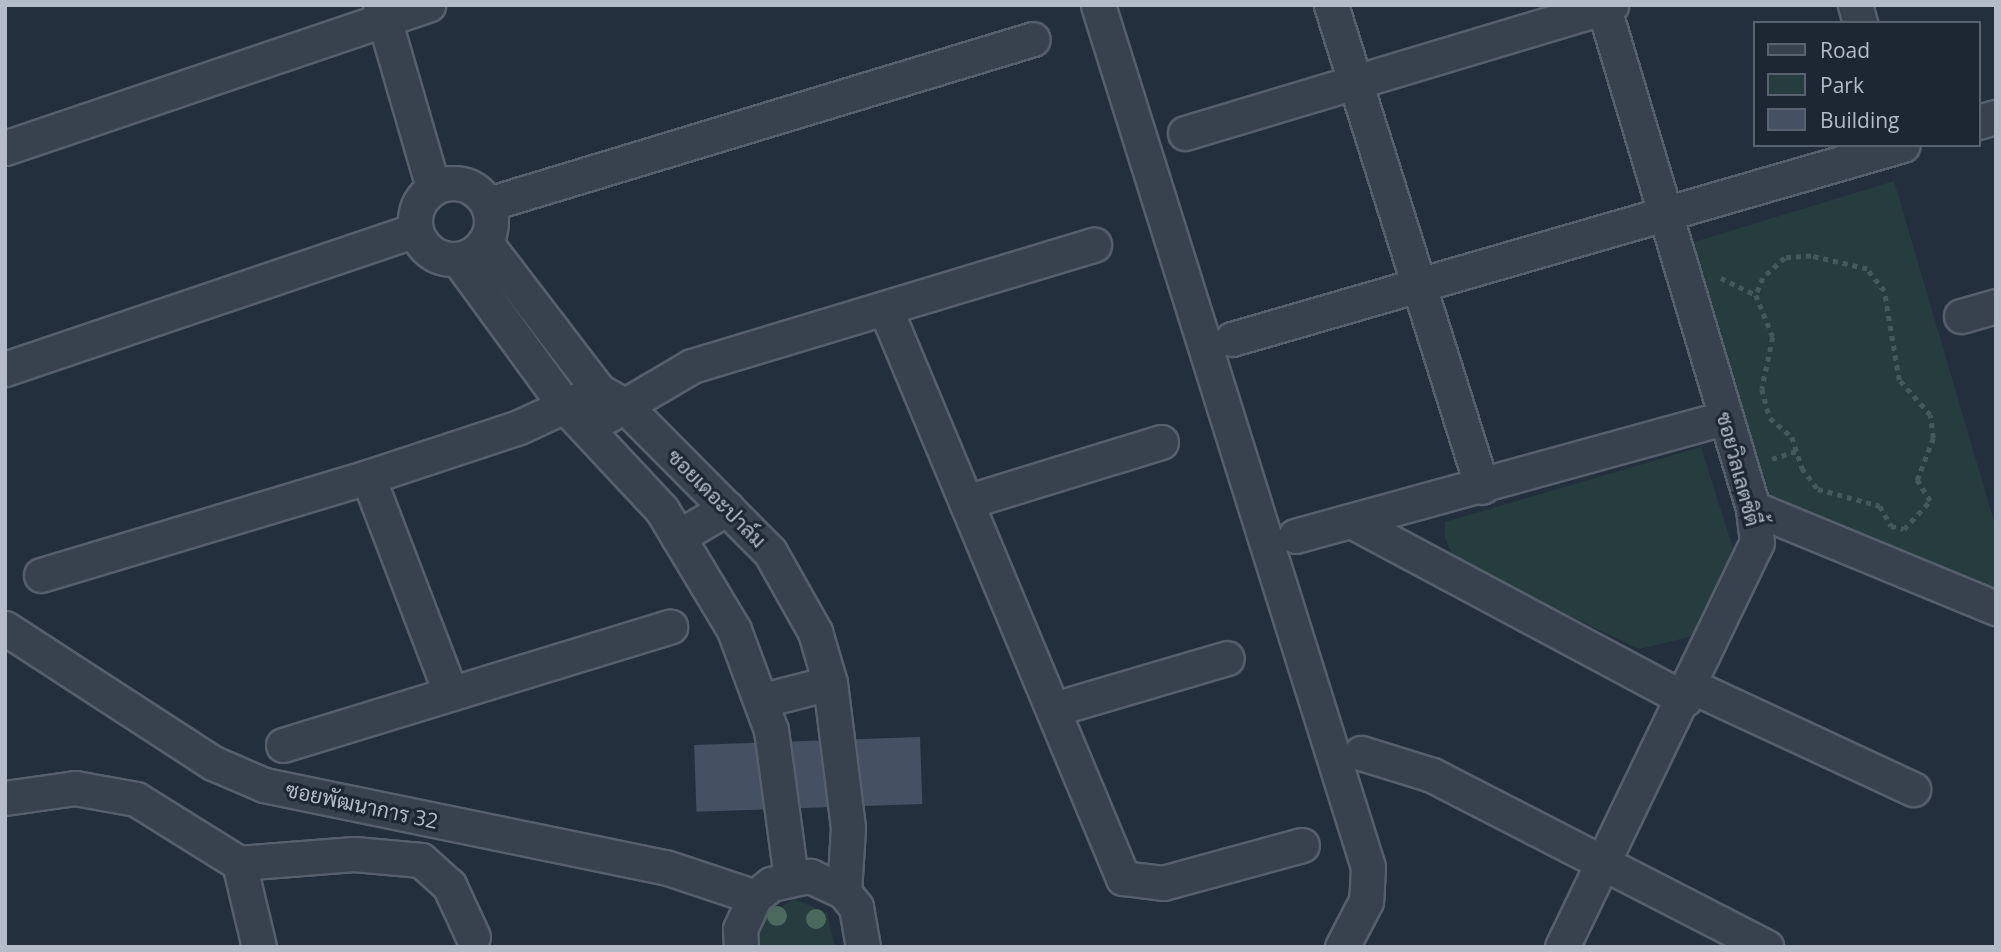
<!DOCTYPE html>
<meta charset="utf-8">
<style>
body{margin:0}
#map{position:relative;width:2001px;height:952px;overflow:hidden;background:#242f3e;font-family:"Open Sans",Sarabun,sans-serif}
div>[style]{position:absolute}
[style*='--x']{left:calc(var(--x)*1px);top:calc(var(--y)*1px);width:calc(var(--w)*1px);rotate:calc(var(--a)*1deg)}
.green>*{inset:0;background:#263c3f}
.building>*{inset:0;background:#455162;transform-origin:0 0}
.path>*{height:4.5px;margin-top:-2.25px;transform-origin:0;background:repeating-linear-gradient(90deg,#44595c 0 5px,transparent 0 10px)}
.roads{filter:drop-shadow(2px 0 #565f6c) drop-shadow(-2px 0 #565f6c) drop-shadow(0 2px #565f6c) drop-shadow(0 -2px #565f6c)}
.minor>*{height:33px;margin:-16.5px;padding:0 16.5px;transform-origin:16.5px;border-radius:16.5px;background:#38414e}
.minor>.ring{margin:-16.5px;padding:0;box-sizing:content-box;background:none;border:33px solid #38414e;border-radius:50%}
.trees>*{width:20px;height:20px;margin:-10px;border-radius:50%;background:#4b6a5d}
span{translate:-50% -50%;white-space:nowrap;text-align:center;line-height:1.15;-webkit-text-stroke:6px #1d2633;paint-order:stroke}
.street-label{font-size:21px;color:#b4bcc9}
.frame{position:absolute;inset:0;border:7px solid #b4bcc9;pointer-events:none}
.legend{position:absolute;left:1753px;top:21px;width:228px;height:126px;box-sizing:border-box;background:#1d2633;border:2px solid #59626f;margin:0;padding:9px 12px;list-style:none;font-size:21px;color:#b4bcc9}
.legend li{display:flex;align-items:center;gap:14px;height:35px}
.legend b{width:35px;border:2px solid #59626f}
</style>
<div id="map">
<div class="green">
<div style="clip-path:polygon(1894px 181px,1996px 528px,1996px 594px,1761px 499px,1678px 247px)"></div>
<div style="clip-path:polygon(1701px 447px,1735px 555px,1694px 636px,1639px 649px,1454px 560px,1445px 538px,1445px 522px)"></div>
<div style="clip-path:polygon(794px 899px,827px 913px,835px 947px,758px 947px,762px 920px)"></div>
</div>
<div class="building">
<div style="left:920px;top:737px;width:67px;height:226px;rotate:88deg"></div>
</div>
<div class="path">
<div style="--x:1721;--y:278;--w:39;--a:26"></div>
<div style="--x:1756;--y:295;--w:45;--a:68"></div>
<div style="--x:1773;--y:337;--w:53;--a:101.9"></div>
<div style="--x:1762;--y:389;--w:30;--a:75"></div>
<div style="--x:1770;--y:418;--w:29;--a:41"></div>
<div style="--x:1792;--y:437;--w:33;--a:72"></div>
<div style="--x:1802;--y:468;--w:26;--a:53"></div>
<div style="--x:1818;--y:489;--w:64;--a:15.3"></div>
<div style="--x:1880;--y:506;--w:23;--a:61"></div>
<div style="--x:1891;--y:526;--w:13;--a:13"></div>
<div style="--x:1904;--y:529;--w:38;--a:-47"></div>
<div style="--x:1930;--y:501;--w:25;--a:-122"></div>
<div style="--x:1917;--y:480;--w:45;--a:-69.1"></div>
<div style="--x:1933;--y:438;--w:23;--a:-97"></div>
<div style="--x:1930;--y:415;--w:47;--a:-131.5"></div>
<div style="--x:1899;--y:380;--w:90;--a:-99.6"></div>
<div style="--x:1884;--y:291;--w:28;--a:-128"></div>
<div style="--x:1867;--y:269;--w:57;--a:-166.9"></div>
<div style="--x:1811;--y:256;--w:26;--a:176"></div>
<div style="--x:1785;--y:258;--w:30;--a:138"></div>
<div style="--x:1763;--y:278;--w:18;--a:112"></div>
<div style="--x:1772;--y:459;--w:26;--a:-18"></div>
</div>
<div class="roads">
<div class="minor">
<div style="--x:380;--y:5;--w:191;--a:73.8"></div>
<div style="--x:1098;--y:5;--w:903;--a:72.61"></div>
<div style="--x:1368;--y:867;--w:34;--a:93"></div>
<div style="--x:1366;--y:901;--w:52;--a:117.6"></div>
<div style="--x:1331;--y:5;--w:505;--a:72.61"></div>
<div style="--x:1855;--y:5;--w:19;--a:74"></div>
<div style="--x:1978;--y:122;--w:19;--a:-16"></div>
<div style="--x:1185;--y:133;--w:445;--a:-16.7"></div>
<div style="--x:5;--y:148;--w:447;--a:-18.7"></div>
<div class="ring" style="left:415px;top:183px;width:43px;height:43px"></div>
<div style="--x:488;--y:204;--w:569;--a:-16.84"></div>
<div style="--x:485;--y:242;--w:188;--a:52.6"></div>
<div style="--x:599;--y:391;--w:29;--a:29"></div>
<div style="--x:624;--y:405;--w:207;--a:45.2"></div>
<div style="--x:770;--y:552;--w:92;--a:60.6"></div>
<div style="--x:815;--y:632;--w:53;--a:73.6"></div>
<div style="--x:830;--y:683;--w:146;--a:82.9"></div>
<div style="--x:848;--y:828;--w:64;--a:93.6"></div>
<div style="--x:458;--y:259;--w:182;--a:53.9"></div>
<div style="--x:565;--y:406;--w:142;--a:47"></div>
<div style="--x:662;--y:510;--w:140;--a:59"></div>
<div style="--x:734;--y:630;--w:107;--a:69.7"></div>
<div style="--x:771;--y:730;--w:148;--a:82.3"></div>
<div style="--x:885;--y:308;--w:618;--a:67.34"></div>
<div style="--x:1123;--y:878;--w:40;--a:7.1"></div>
<div style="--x:1163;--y:883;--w:144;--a:-15.3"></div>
<div style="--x:1961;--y:316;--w:36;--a:-16"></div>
<div style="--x:1232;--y:339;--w:698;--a:-16.13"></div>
<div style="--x:5;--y:369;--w:433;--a:-18.7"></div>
<div style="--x:607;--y:416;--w:99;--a:-30.5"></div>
<div style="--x:692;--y:366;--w:420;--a:-16.8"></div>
<div style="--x:368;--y:477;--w:230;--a:69.1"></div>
<div style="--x:966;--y:502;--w:204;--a:-17.1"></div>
<div style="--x:1753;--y:508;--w:263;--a:22.4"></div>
<div style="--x:1355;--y:523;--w:374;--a:28.1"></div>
<div style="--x:1295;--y:536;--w:447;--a:-15.4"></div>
<div style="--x:678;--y:537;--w:57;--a:-30.6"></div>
<div style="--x:41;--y:575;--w:341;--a:-16.7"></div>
<div style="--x:368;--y:477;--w:159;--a:-18.3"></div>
<div style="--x:519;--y:427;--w:72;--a:-24.8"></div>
<div style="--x:5;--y:628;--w:248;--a:33"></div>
<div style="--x:213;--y:763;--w:56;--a:23.3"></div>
<div style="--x:264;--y:785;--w:409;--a:11.6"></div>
<div style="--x:665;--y:867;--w:95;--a:18.4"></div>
<div style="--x:1691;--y:686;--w:245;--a:24.9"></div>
<div style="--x:763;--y:700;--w:69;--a:-14.2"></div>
<div style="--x:1054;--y:709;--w:180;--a:-16.4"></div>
<div style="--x:283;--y:745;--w:405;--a:-17"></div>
<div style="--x:1361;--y:753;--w:74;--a:17.2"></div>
<div style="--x:1432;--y:775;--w:376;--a:27.2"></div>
<div style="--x:5;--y:798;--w:71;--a:-8.1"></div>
<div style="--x:75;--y:788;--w:62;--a:10.2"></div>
<div style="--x:136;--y:799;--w:121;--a:31.9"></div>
<div style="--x:239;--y:863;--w:86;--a:76.6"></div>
<div style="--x:239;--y:863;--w:115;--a:-4.5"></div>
<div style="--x:354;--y:854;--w:67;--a:5.1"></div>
<div style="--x:421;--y:860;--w:38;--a:42"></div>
<div style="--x:449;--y:885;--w:57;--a:65.2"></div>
<div style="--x:741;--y:947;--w:18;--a:-93"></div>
<div style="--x:740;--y:929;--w:35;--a:-65"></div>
<div style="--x:755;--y:897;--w:21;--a:-39"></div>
<div style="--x:771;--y:884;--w:40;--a:-12"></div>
<div style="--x:810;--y:876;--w:38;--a:25"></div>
<div style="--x:844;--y:892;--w:19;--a:51"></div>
<div style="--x:856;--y:907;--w:41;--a:80.1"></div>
<div style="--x:1562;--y:947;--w:449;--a:-64.3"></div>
<div style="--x:1757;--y:542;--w:34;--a:-97"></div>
<div style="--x:1753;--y:508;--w:525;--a:-106.61"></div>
</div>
</div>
<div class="trees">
<div style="left:777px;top:916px"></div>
<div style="left:816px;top:919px"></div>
</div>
<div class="street-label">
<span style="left:1739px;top:469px;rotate:75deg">ซอยวิลเลตซิตี้</span>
<span style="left:717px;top:498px;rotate:45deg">ซอยเดอะปาล์ม</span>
<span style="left:362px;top:805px;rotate:12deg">ซอยพัฒนาการ 32</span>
</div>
<div class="frame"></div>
<ul class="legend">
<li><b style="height:9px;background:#38414e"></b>Road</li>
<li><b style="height:19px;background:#263c3f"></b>Park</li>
<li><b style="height:19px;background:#455162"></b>Building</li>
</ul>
</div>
